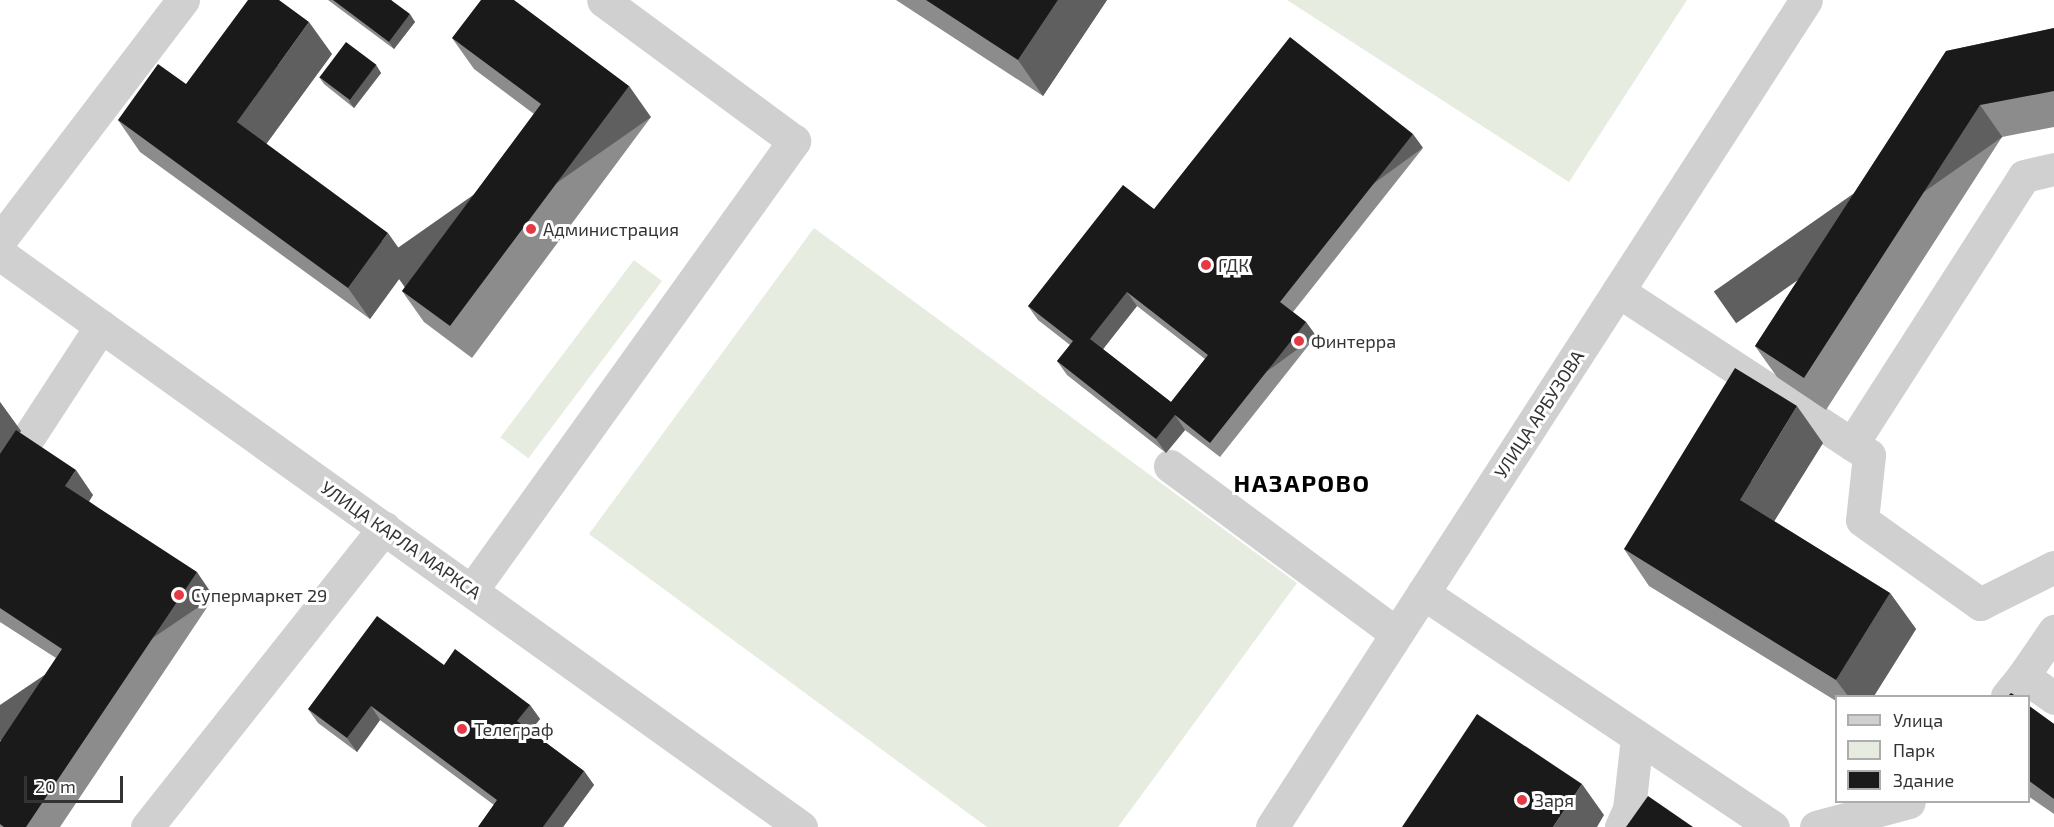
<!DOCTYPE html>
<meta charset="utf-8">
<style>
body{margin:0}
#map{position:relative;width:2054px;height:827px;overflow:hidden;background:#fff;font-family:"Exo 2",sans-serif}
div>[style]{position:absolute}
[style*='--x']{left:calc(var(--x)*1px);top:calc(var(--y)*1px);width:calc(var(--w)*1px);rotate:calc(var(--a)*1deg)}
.green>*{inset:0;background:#e6ecdf;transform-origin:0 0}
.minor>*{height:33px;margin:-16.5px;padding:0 16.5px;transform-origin:16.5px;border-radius:16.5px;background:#d0d0d0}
.wall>*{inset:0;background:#8c8c8c}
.shaded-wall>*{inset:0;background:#5f5f5f;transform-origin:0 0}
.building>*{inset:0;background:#1a1a1a;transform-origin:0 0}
.dots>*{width:16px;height:16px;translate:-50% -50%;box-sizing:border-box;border:3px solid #fff;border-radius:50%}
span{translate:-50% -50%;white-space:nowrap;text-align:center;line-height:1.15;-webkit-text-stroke:6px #fff;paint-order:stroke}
.poi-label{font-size:18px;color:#333}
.left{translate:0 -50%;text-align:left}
.street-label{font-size:18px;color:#333}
.district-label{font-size:24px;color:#000;font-weight:700;letter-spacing:1.5px}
.legend{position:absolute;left:1835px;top:695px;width:195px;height:108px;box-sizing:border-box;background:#fff;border:2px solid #adadad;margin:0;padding:8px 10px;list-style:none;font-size:18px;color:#333}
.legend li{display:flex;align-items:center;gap:12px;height:30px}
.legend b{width:30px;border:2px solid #adadad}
.scale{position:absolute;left:24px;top:776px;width:99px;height:27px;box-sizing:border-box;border:3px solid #333;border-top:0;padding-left:8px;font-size:18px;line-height:21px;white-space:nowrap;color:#333;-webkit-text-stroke:4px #fff;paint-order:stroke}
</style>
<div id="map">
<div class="green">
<div style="clip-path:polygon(1287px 0,1687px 0,1569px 182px)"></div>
<div style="clip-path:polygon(814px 228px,1297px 583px,1118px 827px,987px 827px,589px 534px)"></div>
<div style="left:634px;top:260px;width:35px;height:222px;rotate:37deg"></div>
</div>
<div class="minor">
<div style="--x:0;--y:240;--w:302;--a:-52.7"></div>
<div style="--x:0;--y:254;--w:985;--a:35.58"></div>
<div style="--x:1618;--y:291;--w:300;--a:33.2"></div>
<div style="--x:1869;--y:455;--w:65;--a:96.1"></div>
<div style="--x:1862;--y:520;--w:145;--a:35.4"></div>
<div style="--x:1980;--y:604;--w:83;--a:-26.6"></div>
<div style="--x:1852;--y:444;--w:318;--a:-57.3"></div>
<div style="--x:2024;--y:176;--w:31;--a:-13"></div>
<div style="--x:1170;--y:466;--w:282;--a:36.5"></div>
<div style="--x:0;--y:481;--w:185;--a:-56.9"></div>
<div style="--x:472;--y:590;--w:553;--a:-54.35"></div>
<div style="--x:794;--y:141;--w:237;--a:-143.6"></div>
<div style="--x:1423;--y:593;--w:421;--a:33.8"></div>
<div style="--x:2023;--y:676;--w:55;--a:-55.4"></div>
<div style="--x:2007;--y:696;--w:26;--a:-51"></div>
<div style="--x:2023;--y:676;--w:38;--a:35"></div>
<div style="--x:147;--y:827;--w:382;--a:-51.6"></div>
<div style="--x:1272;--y:827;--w:984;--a:-57.15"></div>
<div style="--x:1621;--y:827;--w:20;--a:-66"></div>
<div style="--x:1629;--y:809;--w:71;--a:-83.6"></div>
<div style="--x:1816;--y:827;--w:96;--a:-15"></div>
</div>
<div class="wall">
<div style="clip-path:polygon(328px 0,391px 0,415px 22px,394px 49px)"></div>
<div style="clip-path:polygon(896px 0,1107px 0,1043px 96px)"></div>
<div style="clip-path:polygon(2054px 28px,2054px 127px,2002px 137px,1826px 410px,1777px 377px,1755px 346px,1946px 51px)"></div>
<div style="clip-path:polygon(452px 38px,629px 86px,651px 117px,472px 358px,424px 322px,402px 291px,534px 114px,474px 69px)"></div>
<div style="clip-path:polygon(332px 54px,266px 144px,410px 264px,370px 319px,140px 152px,118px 120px,186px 84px)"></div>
<div style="clip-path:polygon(376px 65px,381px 73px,354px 108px,324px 84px,319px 77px)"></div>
<div style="clip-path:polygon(evenodd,1423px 148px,1293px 312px,1306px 322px,1316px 336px,1220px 457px,1185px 430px,1166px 453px,1067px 375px,1057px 361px,1070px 345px,1038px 320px,1028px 306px,1423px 148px,1137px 306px,1205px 359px,1171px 402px,1103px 349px,1137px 306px)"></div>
<div style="clip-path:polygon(0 402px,21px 431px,19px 433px,93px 495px,89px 501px,214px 597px,60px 827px,0 827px,0 742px,56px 658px,0 622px)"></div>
<div style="clip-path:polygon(1823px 443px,1774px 521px,1890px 593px,1916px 629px,1874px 696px,1836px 696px,1836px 701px,1649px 586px,1624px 549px)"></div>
<div style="clip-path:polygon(444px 665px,530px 705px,540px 719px,530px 731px,584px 771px,594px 785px,563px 827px,478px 827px,494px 805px,380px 720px,357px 752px,318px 723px,308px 709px)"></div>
<div style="clip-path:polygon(2028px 705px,2054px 724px,2054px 814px,2028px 796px)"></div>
</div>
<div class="shaded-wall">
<div style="clip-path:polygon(1058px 0,1107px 0,1043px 96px,1018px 60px)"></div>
<div style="clip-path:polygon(410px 14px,415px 22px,394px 49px,389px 42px)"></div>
<div style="clip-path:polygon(309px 22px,332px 54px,259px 154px,237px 122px)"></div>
<div style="clip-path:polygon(376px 65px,381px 73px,354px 108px,349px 101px)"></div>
<div style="left:629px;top:86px;width:38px;height:299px;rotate:55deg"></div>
<div style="left:1980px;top:105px;width:39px;height:325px;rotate:55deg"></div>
<div style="left:1413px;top:134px;width:17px;height:214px;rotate:54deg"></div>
<div style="clip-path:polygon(388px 233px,410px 264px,370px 319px,348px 288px)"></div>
<div style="clip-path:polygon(1127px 292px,1137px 306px,1100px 353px,1090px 339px)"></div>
<div style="left:1306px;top:322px;width:17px;height:154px;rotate:54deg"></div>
<div style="clip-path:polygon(0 402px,21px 431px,0 462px)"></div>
<div style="clip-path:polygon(1797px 406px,1823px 443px,1765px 536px,1740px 500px)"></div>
<div style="clip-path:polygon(1175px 415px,1185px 430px,1166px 453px,1156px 439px)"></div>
<div style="clip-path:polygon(76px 470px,93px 495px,83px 511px,65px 486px)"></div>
<div style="left:197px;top:572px;width:30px;height:307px;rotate:56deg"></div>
<div style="clip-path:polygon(1890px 593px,1916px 629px,1874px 696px,1848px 696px,1836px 680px)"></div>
<div style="clip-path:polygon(530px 705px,540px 719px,527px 735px,517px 721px)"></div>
<div style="clip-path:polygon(371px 706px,380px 720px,357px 752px,347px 738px)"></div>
<div style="clip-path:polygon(584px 771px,594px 785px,563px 827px,543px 827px)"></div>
<div style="clip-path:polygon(1582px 784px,1604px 815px,1597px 827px,1553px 827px)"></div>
</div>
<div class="building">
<div style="clip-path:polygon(248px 0,279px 0,309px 22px,237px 122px,388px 233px,348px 288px,118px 120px,158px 64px,186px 84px)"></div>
<div style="clip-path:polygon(333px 0,391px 0,410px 14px,389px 42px)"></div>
<div style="clip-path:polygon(481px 0,514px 0,629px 86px,450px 326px,402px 291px,541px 104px,452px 38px)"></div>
<div style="clip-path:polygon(926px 0,1058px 0,1018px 60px)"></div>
<div style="clip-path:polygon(2054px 28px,2054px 91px,1980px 105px,1804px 378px,1755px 346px,1946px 51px)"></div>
<div style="clip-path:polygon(evenodd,1290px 37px,1413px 134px,1280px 302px,1306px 322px,1210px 443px,1175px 415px,1156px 439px,1057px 361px,1073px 341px,1028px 306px,1123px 185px,1154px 209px,1290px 37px,1127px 292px,1208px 355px,1171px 402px,1090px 339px,1127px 292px)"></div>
<div style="left:346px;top:42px;width:38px;height:44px;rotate:37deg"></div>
<div style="clip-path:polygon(1735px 368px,1797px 406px,1740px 500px,1890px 593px,1836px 680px,1624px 549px)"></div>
<div style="clip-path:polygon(16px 430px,76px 470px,65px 486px,197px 572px,26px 827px,4px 827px,0 824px,0 742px,62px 649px,0 608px,0 454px)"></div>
<div style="clip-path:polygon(377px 616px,444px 665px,455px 649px,530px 705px,517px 721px,584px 771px,543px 827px,478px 827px,497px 800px,371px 706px,347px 738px,308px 709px)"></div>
<div style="clip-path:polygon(2011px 693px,2016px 696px,2008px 696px)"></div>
<div style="clip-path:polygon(2028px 705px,2054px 724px,2054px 799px,2028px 780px)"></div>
<div style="clip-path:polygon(1477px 714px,1582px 784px,1553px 827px,1402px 827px)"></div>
<div style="clip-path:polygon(1648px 796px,1693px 827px,1626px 827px)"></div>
</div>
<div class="dots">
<div style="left:531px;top:229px;background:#e63946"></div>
<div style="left:1206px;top:265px;background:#e63946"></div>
<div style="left:1299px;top:341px;background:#e63946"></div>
<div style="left:179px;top:595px;background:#e63946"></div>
<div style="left:462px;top:729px;background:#e63946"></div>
<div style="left:1522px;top:800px;background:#e63946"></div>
</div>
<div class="poi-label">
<span class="left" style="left:543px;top:229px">Администрация</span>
<span class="left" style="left:1218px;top:265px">ГДК</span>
<span class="left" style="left:1311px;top:341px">Финтерра</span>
<span class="left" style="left:191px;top:595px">Супермаркет 29</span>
<span class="left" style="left:474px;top:729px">Телеграф</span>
<span class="left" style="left:1534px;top:800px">Заря</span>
</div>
<div class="street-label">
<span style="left:1539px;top:414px;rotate:-57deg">УЛИЦА АРБУЗОВА</span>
<span style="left:401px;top:540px;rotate:35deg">УЛИЦА КАРЛА МАРКСА</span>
</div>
<div class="district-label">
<span style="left:1302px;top:483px">НАЗАРОВО</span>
</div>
<ul class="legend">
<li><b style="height:8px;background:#d0d0d0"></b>Улица</li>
<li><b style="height:16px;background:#e6ecdf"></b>Парк</li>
<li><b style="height:16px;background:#1a1a1a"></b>Здание</li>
</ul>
<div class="scale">20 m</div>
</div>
